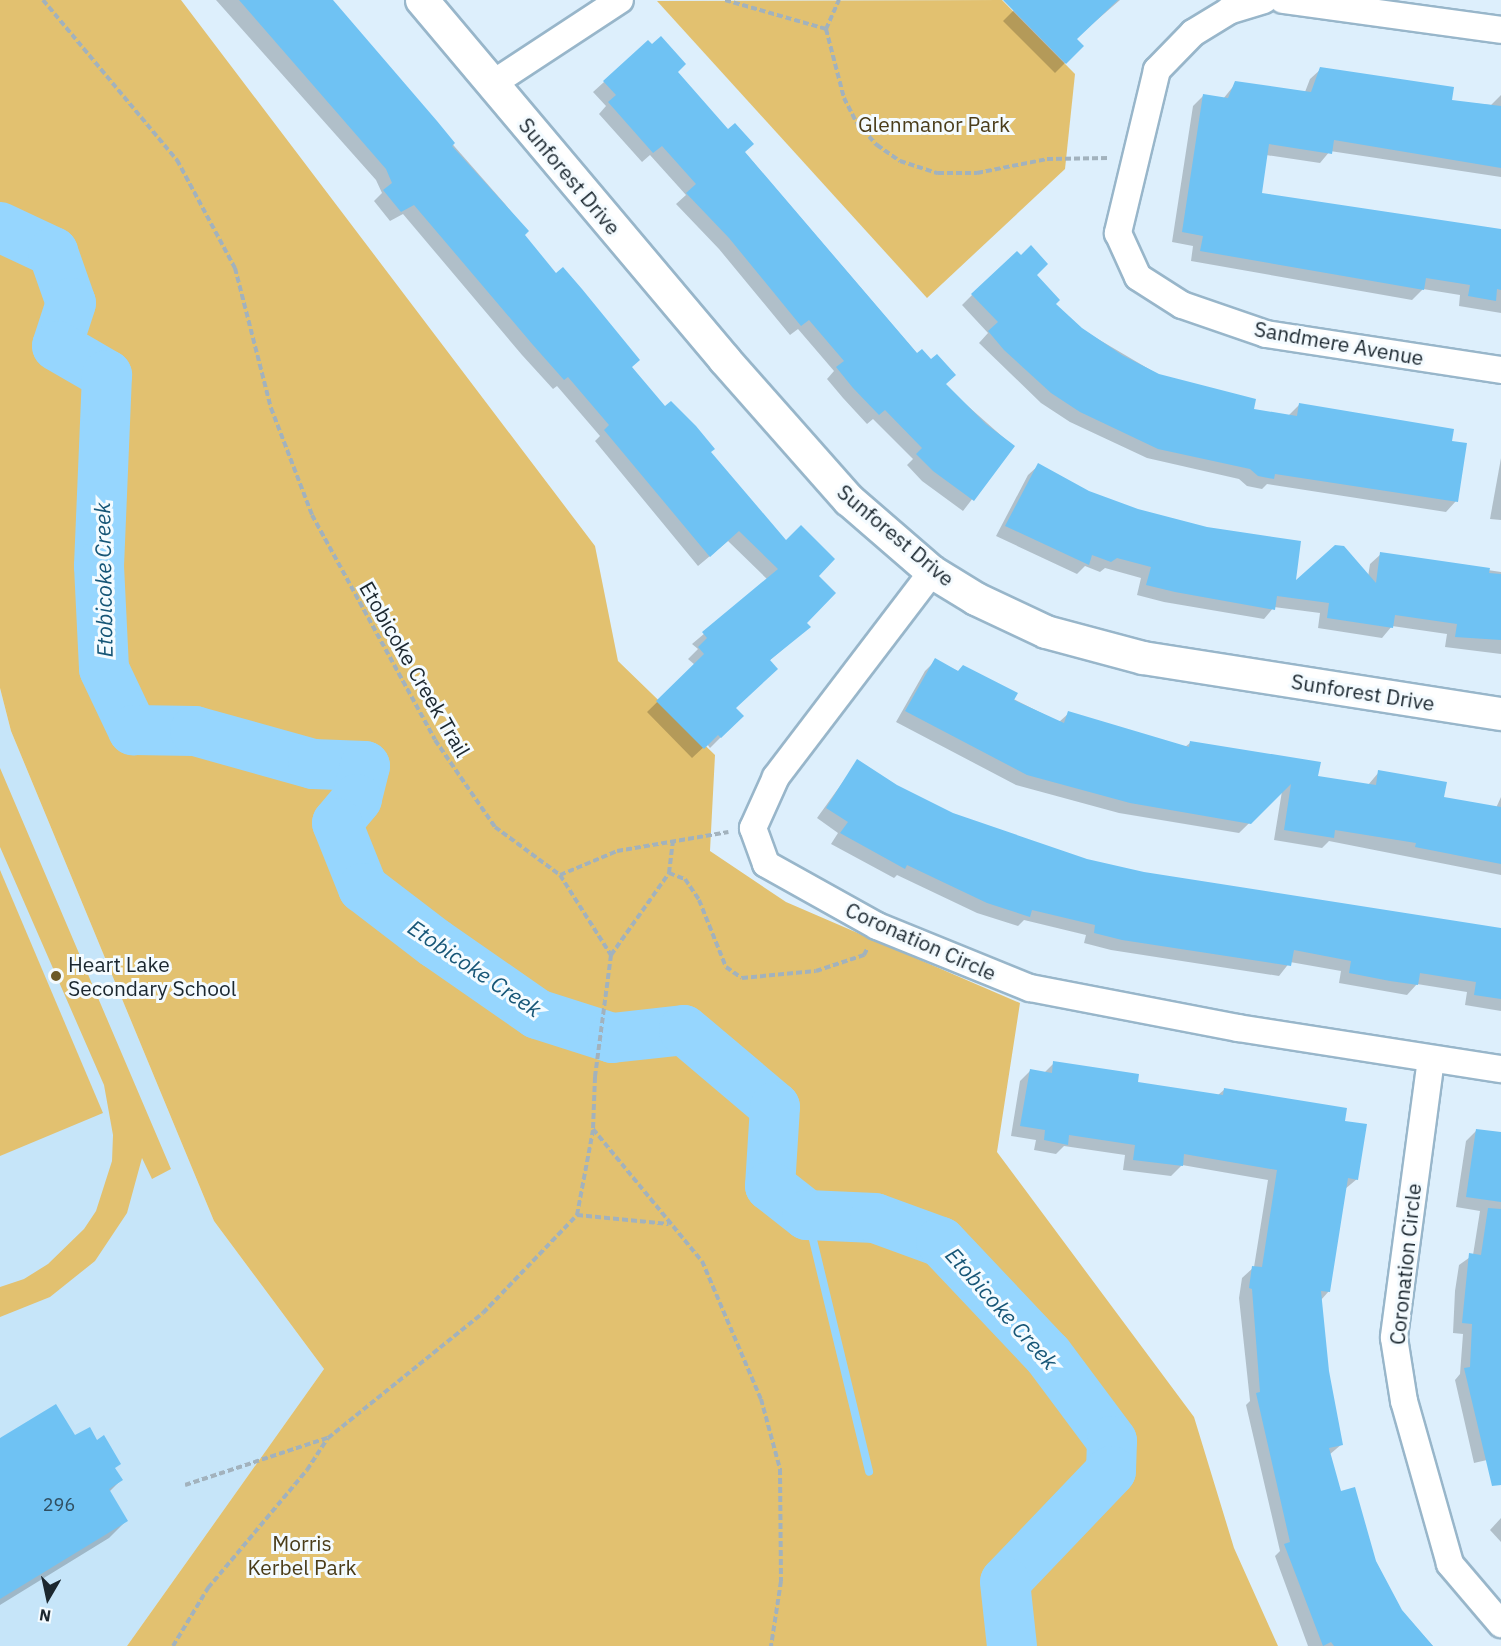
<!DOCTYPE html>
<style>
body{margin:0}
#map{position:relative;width:1501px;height:1646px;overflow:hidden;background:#ddeffc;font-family:"IBM Plex Sans",sans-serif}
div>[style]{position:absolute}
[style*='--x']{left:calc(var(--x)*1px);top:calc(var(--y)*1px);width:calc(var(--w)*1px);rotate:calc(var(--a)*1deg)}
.built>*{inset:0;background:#c6e5f9}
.green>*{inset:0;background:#e2c170}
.shadow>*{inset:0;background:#0003}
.stream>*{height:8px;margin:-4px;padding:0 4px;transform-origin:4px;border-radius:4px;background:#96d6fe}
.river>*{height:50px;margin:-25px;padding:0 25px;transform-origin:25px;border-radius:25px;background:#96d6fe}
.building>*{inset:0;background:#6fc2f3}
.path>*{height:4px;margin-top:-2px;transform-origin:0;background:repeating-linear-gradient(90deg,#a2b2bd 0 6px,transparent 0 9px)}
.roads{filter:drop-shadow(2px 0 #98b6ca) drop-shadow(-2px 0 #98b6ca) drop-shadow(0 2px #98b6ca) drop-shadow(0 -2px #98b6ca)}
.minor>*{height:26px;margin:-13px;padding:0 13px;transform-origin:13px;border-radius:13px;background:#fff}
.tertiary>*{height:32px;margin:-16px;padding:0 16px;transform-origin:16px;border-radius:16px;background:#fff}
.dots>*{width:16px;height:16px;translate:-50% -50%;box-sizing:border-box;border:3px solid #f4fbff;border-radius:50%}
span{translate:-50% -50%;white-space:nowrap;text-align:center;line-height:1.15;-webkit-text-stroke:6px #f4fbff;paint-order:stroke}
.number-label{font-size:18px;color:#304e60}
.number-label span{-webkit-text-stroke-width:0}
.park-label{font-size:21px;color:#4a3c19}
.street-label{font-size:21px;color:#1b272f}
.poi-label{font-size:21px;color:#1b272f}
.left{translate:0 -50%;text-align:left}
.water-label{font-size:22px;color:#165677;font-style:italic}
.north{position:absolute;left:18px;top:1568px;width:60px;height:60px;-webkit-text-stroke:4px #f4fbff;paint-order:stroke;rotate:189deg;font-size:16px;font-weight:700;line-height:24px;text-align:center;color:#1b272f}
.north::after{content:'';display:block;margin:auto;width:21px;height:27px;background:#1b272f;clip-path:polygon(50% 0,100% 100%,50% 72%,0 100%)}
</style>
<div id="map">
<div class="built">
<div style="clip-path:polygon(0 688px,11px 731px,214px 1221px,324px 1369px,127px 1646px,0 1646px)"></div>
</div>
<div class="green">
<div style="clip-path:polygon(0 0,181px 0,595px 546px,618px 661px,715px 755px,710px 851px,786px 902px,1020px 1003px,997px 1152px,1194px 1417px,1234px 1548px,1278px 1646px,127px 1646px,324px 1369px,214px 1221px,11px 731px,0 688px)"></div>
<div style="clip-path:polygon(1002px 0,1075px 74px,1065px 169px,927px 298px,657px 1px)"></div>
<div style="clip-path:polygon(0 768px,171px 1169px,152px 1179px,142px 1158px,127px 1213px,95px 1261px,50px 1297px,0 1317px,0 1287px,24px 1279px,48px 1264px,84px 1229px,96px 1211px,112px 1161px,113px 1135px,104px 1085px,0 847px)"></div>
<div style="clip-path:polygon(0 870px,103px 1113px,0 1156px)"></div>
</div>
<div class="shadow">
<div style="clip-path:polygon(216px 0,326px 0,505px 204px,527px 231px,523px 235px,630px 368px,817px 576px,805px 623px,809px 627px,769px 661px,734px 709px,742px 716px,710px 748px,707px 744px,692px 758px,647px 712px,695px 665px,688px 659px,698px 649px,692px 644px,768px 580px,728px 541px,698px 566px,595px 441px,600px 436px,557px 386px,553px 389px,522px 355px,403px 214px,390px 221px,374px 201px,382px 193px,376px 180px)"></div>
<div style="clip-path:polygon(1024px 0,1120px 0,1075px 39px,1082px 46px,1055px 73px,1003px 21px)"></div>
<div style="clip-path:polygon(1321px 69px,1450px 101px,1491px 105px,1501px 95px,1501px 177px,1330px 151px,1320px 163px,1266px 155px,1260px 195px,1501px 231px,1501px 313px,1459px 306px,1460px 295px,1423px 289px,1412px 300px,1191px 261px,1193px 246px,1172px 242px,1193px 106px,1203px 96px,1223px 99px,1236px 83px,1305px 92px,1310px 79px)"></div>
<div style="clip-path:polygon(676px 72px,944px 385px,1013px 446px,963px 511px,922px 481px,907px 465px,913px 459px,873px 419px,867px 424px,843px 398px,827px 379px,834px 371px,798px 329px,790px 335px,719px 249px,676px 204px,686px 195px,650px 155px,642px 162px,599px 114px,606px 106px,593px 92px,604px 82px)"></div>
<div style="clip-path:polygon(1035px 275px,1054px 304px,1081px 329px,1159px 375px,1252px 410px,1288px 416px,1299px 405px,1451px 442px,1456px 501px,1446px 512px,1267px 484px,1262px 489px,1247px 486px,1239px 479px,1147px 458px,1070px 422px,1041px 403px,979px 343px,988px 333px,962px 305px,972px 295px)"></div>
<div style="clip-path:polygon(1501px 458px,1501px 520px,1490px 519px)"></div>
<div style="clip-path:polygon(1039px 465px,1089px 492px,1294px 584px,1368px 577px,1370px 564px,1381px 554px,1501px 572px,1501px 654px,1445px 647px,1447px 634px,1392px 626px,1382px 638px,1318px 628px,1320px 613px,1274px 607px,1264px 619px,1164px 602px,1137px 595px,1141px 578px,1105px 568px,1100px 572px,1085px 566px,1077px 574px,996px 536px,1028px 475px)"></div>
<div style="clip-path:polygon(936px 660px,1059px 722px,1069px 713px,1185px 747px,1190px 743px,1316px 777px,1368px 785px,1379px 772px,1443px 798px,1496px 808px,1501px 797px,1501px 875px,1329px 841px,1322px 848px,1274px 840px,1282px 791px,1239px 833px,1119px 813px,1016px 785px,896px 722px,925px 671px)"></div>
<div style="clip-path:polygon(858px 761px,896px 786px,953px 815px,1087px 861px,1144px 874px,1501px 929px,1501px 1011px,1465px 1005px,1467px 992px,1417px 984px,1407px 995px,1339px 983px,1341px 971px,1290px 962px,1279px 976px,1111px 950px,1084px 943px,1086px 935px,1024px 920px,1018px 926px,977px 913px,897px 875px,894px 878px,831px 844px,838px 833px,817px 818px)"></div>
<div style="clip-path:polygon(1054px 1063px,1136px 1084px,1218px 1095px,1225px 1089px,1343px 1122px,1357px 1179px,1345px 1189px,1329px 1291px,1321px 1300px,1328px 1372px,1342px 1444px,1329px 1455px,1340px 1493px,1401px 1610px,1433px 1646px,1308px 1646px,1275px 1556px,1280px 1551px,1246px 1405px,1250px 1401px,1239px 1298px,1242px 1278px,1254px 1267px,1268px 1180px,1182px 1165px,1171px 1176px,1123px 1170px,1125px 1155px,1064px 1146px,1056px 1154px,1034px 1150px,1036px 1140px,1011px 1136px,1020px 1081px,1031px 1070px,1044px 1073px)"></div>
<div style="clip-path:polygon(1476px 1131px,1501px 1133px,1501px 1480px,1487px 1460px,1474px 1463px,1455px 1380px,1460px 1374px,1463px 1334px,1453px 1333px,1455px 1291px,1459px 1265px,1473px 1255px,1480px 1211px,1456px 1207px,1466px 1141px)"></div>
<div style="clip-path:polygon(75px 1437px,114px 1469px,121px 1480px,109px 1492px,126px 1521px,109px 1538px,0 1605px,0 1439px)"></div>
<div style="clip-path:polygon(1501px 1518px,1501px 1542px,1490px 1530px)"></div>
</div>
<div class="stream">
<div style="--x:807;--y:1215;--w:264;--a:76.4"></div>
</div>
<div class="river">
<div style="--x:0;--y:227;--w:59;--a:25.3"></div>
<div style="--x:53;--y:252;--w:54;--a:70.6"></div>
<div style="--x:71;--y:303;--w:45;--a:108"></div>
<div style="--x:57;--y:346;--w:58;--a:30.1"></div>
<div style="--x:107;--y:375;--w:191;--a:92.4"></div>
<div style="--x:99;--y:566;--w:103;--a:87.2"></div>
<div style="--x:104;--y:669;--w:68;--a:64.6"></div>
<div style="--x:133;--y:730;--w:62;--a:0.9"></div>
<div style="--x:195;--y:731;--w:123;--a:15.6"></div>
<div style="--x:313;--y:764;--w:52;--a:2.2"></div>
<div style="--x:365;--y:766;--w:34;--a:104"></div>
<div style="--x:357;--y:799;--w:31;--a:130"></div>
<div style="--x:337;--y:823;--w:70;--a:68.2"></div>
<div style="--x:363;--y:888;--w:91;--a:37.4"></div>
<div style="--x:435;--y:943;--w:124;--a:34.8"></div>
<div style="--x:537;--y:1014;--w:79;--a:17.7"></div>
<div style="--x:612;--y:1038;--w:72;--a:-6.3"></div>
<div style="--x:684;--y:1030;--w:119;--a:40.2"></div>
<div style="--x:775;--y:1107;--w:79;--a:93.6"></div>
<div style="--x:770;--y:1186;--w:47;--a:38.1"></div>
<div style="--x:807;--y:1215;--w:68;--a:2.5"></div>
<div style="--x:875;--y:1218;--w:70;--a:20"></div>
<div style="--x:941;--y:1242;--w:156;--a:46.6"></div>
<div style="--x:1048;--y:1355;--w:107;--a:53.3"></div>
<div style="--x:1112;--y:1441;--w:30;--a:92"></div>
<div style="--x:1111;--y:1471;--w:153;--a:133.7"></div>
<div style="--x:1005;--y:1582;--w:64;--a:83.8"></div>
</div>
<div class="building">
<div style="clip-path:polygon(239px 0,333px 0,437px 121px,455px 143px,452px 146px,529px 231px,525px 235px,556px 273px,563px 267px,582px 289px,640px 360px,632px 367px,665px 406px,671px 401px,696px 426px,715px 449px,711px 452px,786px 540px,801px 525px,835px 559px,819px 576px,836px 593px,807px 623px,811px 627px,770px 660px,778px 669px,736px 708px,744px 716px,721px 738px,718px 735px,704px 749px,656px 701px,704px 654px,698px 647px,707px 638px,702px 632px,778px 569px,739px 531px,710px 557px,604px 430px,609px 425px,568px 377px,564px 380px,533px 345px,414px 205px,401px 212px,383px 190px,392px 183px,386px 169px)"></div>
<div style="clip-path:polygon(1003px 0,1118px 0,1077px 39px,1084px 46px,1066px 64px)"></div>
<div style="clip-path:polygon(661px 36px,686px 64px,678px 72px,728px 129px,735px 123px,754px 144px,745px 152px,917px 353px,922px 349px,931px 359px,937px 354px,956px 375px,946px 384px,986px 424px,1015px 446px,974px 501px,933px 471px,916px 454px,922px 448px,885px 410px,879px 415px,853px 388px,836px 367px,844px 361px,809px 320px,801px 326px,729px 238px,686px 193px,696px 184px,662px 146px,653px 153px,608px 102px,616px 95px,603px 81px,648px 40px,652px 44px)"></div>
<div style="clip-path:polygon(1320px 67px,1454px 87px,1452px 100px,1501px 106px,1501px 168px,1334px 140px,1332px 154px,1269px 144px,1262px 193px,1501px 229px,1501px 290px,1497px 289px,1496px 301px,1468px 296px,1470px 285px,1426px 278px,1424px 290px,1200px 251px,1203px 236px,1182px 232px,1203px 94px,1228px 98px,1235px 81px,1311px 92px)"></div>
<div style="clip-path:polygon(1031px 245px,1048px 264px,1037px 275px,1060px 300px,1056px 304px,1082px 328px,1122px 355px,1159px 374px,1256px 399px,1254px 409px,1297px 416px,1299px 403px,1454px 429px,1452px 441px,1467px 443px,1458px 502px,1275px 474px,1274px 479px,1258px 476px,1250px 469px,1158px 449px,1080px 412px,1051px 393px,1004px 350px,988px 331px,998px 322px,971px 294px,1017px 251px,1021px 255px)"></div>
<div style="clip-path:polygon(1038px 463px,1089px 491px,1138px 509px,1207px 527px,1301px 541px,1296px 580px,1335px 545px,1344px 546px,1376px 583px,1380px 552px,1490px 568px,1489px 573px,1501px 574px,1501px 640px,1455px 637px,1457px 624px,1395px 615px,1393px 628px,1327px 618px,1329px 603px,1277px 596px,1275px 610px,1175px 592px,1146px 585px,1151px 567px,1117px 558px,1111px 562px,1092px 555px,1089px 565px,1005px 526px)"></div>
<div style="clip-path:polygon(935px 658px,958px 671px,963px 665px,1018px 693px,1014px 700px,1064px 723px,1068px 711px,1189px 747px,1190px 741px,1321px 762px,1318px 776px,1376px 785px,1378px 770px,1447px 782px,1444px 797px,1501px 807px,1501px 864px,1415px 847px,1416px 843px,1335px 830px,1334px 838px,1284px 830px,1291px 784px,1251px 824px,1130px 803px,1027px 775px,905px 711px)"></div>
<div style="clip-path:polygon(857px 759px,897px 785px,953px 813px,1087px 859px,1144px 872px,1501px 928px,1501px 999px,1474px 995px,1476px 982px,1420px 973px,1418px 985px,1390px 981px,1349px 973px,1351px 961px,1294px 950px,1291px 966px,1122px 940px,1094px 933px,1095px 925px,1032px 910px,1030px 917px,987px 903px,907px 865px,905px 869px,840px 833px,848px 822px,826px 808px)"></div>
<div style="clip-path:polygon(1053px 1061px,1139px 1074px,1138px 1082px,1223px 1095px,1224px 1088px,1347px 1108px,1345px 1121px,1367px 1124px,1358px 1180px,1348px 1178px,1330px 1292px,1321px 1291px,1329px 1371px,1343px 1445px,1329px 1448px,1341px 1491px,1355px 1487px,1376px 1561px,1402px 1610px,1433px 1646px,1334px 1646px,1331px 1642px,1323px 1646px,1284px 1544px,1290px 1542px,1256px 1393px,1260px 1392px,1252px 1289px,1249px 1288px,1252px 1266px,1262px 1267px,1277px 1170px,1184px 1154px,1183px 1166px,1133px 1160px,1135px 1145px,1069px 1135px,1068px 1145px,1044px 1140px,1045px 1130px,1020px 1126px,1030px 1069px,1052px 1073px)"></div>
<div style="clip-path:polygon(1476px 1129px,1501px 1132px,1501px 1202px,1466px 1197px)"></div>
<div style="clip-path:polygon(1488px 1208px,1501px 1209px,1501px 1485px,1492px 1486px,1464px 1368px,1470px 1367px,1472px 1324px,1462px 1323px,1469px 1253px,1481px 1255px)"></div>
<div style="clip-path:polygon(56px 1404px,75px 1435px,90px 1427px,97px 1440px,104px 1435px,121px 1464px,115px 1468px,123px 1480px,109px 1489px,128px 1521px,0 1599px,0 1438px)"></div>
</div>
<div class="path">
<div style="--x:43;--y:0;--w:209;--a:50.1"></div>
<div style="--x:177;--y:160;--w:123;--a:61.8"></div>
<div style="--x:235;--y:268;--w:145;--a:75.6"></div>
<div style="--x:271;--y:408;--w:115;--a:69"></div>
<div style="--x:312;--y:515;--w:256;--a:61.3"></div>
<div style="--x:435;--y:740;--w:106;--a:55.4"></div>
<div style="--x:495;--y:827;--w:81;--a:36.4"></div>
<div style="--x:560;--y:875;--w:95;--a:57.5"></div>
<div style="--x:611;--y:955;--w:123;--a:97.5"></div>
<div style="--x:595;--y:1077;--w:52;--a:92.2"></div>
<div style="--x:593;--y:1129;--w:171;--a:50.5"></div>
<div style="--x:702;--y:1261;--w:150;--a:66.9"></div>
<div style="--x:761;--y:1399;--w:73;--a:74.8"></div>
<div style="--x:780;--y:1469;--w:112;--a:89.5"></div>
<div style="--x:781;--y:1581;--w:66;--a:98.7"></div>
<div style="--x:725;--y:0;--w:105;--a:16"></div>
<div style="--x:826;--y:29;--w:71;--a:75.4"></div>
<div style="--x:844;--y:98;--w:28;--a:63"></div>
<div style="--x:857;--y:123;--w:30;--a:48"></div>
<div style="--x:877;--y:145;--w:28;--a:35"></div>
<div style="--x:900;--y:161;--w:40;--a:18"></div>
<div style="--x:938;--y:173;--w:39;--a:0"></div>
<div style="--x:977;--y:173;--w:71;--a:-11.3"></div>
<div style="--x:1047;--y:159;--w:62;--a:-0.9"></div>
<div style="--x:826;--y:29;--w:32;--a:-66"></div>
<div style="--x:669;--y:873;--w:17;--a:21"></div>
<div style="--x:685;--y:879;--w:25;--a:56"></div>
<div style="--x:699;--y:900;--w:72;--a:68.1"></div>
<div style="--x:726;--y:967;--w:19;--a:35"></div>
<div style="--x:742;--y:978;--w:74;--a:-5.4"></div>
<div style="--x:816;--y:971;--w:51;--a:-18.4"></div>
<div style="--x:864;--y:955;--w:7;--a:-63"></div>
<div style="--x:560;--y:875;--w:62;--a:-22.8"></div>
<div style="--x:617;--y:851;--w:113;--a:-9.7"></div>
<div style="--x:611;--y:955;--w:100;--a:-54.7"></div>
<div style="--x:669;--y:873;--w:33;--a:-83"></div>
<div style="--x:577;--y:1215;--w:92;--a:5.6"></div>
<div style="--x:185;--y:1485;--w:150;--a:-18.3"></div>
<div style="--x:173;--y:1646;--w:68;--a:-58.9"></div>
<div style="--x:208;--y:1588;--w:154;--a:-50"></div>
<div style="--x:307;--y:1470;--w:38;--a:-57"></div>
<div style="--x:328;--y:1438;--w:199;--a:-38.9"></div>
<div style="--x:483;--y:1313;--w:136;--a:-46.2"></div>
<div style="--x:577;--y:1215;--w:86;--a:-79.3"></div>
</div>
<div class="roads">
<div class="minor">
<div style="--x:1264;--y:0;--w:37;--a:163"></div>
<div style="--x:1229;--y:11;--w:42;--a:148.6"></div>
<div style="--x:1193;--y:33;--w:52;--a:134.2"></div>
<div style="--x:1157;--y:70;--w:168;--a:103.5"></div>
<div style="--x:1118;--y:233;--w:48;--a:65.6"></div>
<div style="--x:1138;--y:277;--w:52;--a:32.5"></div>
<div style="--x:1182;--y:305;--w:89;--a:19"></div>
<div style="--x:1266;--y:334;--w:238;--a:8.7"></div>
<div style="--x:1283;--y:0;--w:220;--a:7.8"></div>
<div style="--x:492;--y:84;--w:153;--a:-33.3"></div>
<div style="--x:932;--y:572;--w:258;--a:127.3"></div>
<div style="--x:776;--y:777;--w:56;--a:114.3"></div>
<div style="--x:753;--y:828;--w:38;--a:70"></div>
<div style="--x:766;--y:864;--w:127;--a:29.2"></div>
<div style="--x:877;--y:926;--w:165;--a:22.1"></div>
<div style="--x:1030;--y:988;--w:212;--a:10.9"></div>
<div style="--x:1238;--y:1028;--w:266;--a:8.9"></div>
<div style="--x:1431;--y:1059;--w:281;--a:97.6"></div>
<div style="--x:1394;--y:1338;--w:64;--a:81"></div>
<div style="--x:1404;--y:1401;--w:169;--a:74.2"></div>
<div style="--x:1450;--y:1564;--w:79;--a:49.6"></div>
</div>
<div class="tertiary">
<div style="--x:422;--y:0;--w:471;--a:49.9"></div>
<div style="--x:725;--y:360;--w:187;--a:48.5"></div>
<div style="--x:849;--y:500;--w:110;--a:40.9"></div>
<div style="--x:932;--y:572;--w:52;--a:31.5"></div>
<div style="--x:976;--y:599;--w:77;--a:25.2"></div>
<div style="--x:1046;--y:632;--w:100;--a:15"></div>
<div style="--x:1143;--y:658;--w:362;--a:8.9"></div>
</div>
</div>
<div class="dots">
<div style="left:56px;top:976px;background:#6c5927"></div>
</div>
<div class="number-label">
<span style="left:59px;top:1505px">296</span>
</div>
<div class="park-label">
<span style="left:934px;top:124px">Glenmanor Park</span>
<span style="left:302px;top:1555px">Morris<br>Kerbel Park</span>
</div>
<div class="street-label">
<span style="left:570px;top:176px;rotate:50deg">Sunforest Drive</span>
<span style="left:1339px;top:343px;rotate:10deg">Sandmere Avenue</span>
<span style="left:896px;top:535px;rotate:40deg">Sunforest Drive</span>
<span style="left:415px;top:669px;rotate:60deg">Etobicoke Creek Trail</span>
<span style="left:1363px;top:692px;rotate:9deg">Sunforest Drive</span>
<span style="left:921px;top:941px;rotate:24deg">Coronation Circle</span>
<span style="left:1405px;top:1264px;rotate:-84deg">Coronation Circle</span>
</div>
<div class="poi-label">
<span class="left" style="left:68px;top:976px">Heart Lake<br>Secondary School</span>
</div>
<div class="water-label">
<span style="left:103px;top:580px;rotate:-91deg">Etobicoke Creek</span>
<span style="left:475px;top:968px;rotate:34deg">Etobicoke Creek</span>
<span style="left:1002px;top:1308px;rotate:48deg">Etobicoke Creek</span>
</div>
<div class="north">N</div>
</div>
